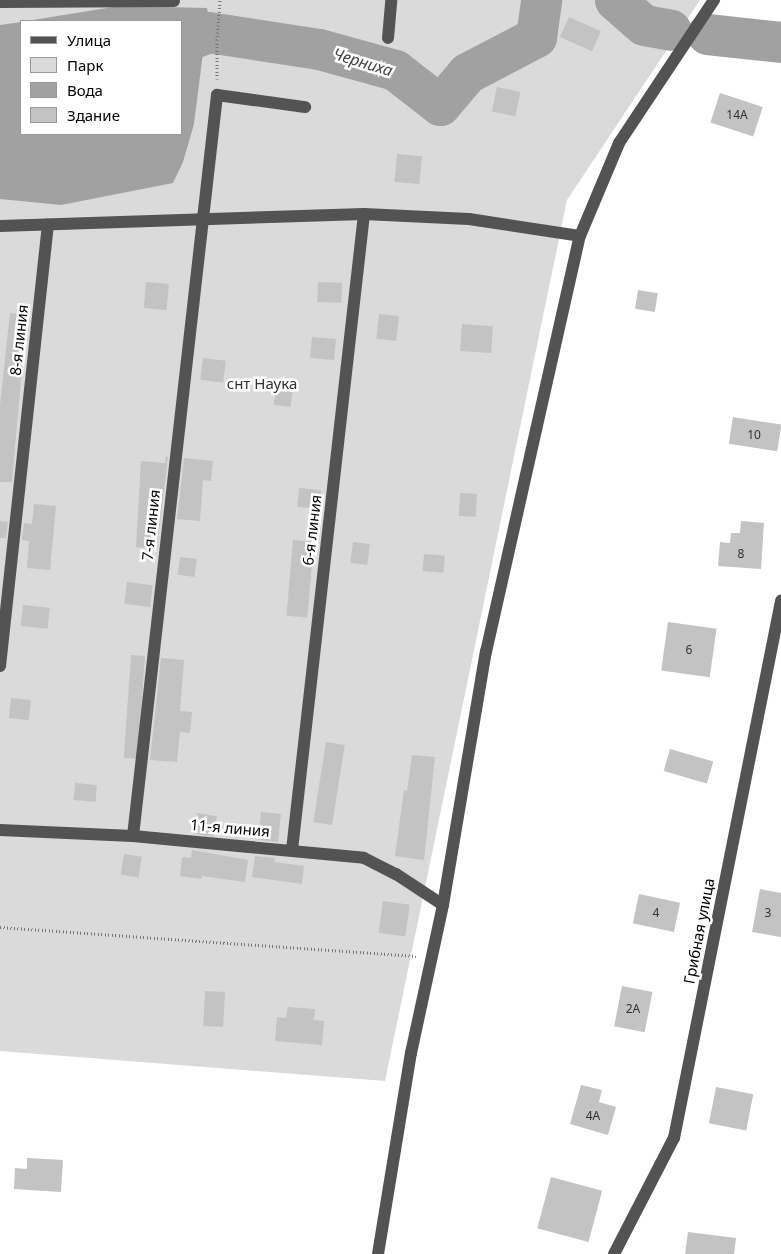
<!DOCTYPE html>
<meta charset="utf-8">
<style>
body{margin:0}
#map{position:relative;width:781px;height:1254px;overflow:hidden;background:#fff;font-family:"Noto Sans",sans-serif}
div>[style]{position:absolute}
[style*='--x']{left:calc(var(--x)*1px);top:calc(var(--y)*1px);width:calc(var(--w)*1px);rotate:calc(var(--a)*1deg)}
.green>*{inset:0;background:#dadada}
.water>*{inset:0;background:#a1a1a1}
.river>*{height:41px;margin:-20.5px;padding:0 20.5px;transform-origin:20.5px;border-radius:20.5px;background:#a1a1a1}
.building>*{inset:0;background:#c3c3c3;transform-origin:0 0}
.path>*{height:3px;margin-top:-1.5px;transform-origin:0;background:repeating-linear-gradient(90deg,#757575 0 1px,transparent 0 3.5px)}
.minor>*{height:12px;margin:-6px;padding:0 6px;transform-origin:6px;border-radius:6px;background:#535353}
span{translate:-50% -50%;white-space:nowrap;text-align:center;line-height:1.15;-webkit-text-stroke:5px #fff;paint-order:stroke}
.number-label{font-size:12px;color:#313131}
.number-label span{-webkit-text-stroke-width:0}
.street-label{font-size:15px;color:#000}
.park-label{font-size:15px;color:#313131}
.water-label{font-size:16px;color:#424242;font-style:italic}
.legend{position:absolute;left:20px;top:20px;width:162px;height:115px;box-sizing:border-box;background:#fff;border:1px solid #999;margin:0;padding:6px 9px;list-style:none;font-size:15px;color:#000}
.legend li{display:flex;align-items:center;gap:10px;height:25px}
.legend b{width:25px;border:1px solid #999}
</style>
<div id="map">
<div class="green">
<div style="clip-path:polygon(evenodd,0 0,700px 0,567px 200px,385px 1081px,0 1051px,0 0,21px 21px,181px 21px,181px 134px,21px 134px,21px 21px)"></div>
</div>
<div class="water">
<div style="clip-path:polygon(119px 6px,207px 8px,210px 23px,204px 45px,194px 124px,183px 162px,173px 183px,61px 205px,0 199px,0 25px,21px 22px,21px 134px,181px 134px,181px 21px,27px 21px)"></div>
</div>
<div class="river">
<div style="--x:615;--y:0;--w:38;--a:41"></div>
<div style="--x:644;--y:25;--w:27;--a:10"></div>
<div style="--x:707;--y:34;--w:74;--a:6.2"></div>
<div style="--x:181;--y:43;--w:29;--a:-22"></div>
<div style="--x:208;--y:32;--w:112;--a:8.7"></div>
<div style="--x:319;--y:49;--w:79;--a:15.4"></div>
<div style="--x:395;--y:70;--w:57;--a:37.9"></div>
<div style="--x:440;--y:105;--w:42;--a:-49.8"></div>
<div style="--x:467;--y:73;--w:78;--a:-27.6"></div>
<div style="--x:536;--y:37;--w:37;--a:-82"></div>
</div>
<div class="building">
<div style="left:569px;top:17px;width:35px;height:22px;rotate:24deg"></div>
<div style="left:497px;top:87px;width:24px;height:25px;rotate:12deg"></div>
<div style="left:720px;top:93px;width:45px;height:31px;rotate:18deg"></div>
<div style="left:397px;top:154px;width:25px;height:28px;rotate:5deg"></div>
<div style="left:146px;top:282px;width:23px;height:26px;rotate:5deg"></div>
<div style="left:318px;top:282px;width:24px;height:20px;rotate:2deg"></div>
<div style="left:638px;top:290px;width:20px;height:19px;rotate:9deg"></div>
<div style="clip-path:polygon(10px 313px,30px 315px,28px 334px,25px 333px,12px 482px,0 482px,0 405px)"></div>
<div style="left:379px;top:314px;width:20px;height:25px;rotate:6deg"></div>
<div style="left:462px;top:324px;width:31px;height:27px;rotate:4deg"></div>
<div style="left:312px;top:337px;width:24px;height:21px;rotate:5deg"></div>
<div style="left:203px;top:358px;width:23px;height:22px;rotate:7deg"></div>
<div style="left:276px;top:386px;width:17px;height:19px;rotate:7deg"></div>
<div style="left:733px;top:417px;width:49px;height:27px;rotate:9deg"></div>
<div style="clip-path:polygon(166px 456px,168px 457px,157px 549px,136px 547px,141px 461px,165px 463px)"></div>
<div style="clip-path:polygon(184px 458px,213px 461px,211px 481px,203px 480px,200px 521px,177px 519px)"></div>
<div style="left:299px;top:488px;width:22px;height:19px;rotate:5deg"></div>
<div style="left:460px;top:493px;width:17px;height:23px;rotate:3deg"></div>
<div style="clip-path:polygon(34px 504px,56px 506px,50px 570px,27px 568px,29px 541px,22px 540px,24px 523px,32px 524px)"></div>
<div style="clip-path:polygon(0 521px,8px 522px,6px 538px,0 538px)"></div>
<div style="clip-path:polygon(741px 521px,764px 523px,761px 569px,718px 566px,720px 542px,730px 543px,731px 533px,740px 533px)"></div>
<div style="left:293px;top:540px;width:21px;height:76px;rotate:5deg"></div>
<div style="left:353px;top:542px;width:17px;height:21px;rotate:7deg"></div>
<div style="left:424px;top:554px;width:21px;height:17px;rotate:5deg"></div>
<div style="left:180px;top:557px;width:17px;height:18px;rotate:7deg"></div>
<div style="left:127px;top:582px;width:26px;height:22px;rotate:7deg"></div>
<div style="left:23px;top:605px;width:27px;height:21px;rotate:6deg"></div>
<div style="left:668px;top:622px;width:49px;height:49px;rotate:8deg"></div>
<div style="left:131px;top:655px;width:14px;height:103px;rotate:4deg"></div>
<div style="clip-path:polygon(161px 658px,184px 660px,180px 711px,192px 712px,190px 733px,180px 732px,177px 762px,150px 760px)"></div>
<div style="left:11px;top:698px;width:20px;height:20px;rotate:6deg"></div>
<div style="left:326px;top:742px;width:19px;height:81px;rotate:9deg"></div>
<div style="left:670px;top:749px;width:45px;height:23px;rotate:16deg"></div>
<div style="clip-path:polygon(412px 755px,435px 757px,424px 860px,395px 856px,404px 790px,407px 791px)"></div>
<div style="left:75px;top:783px;width:22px;height:17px;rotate:5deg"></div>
<div style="left:261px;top:812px;width:20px;height:28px;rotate:6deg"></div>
<div style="left:197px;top:813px;width:20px;height:21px;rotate:9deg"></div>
<div style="clip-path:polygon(192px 850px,248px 860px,245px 882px,202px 876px,201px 879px,180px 876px,182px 857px,191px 858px)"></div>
<div style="left:124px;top:854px;width:18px;height:21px;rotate:9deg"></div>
<div style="clip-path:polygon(255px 856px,275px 858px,274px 862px,304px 866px,302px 884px,252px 877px)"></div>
<div style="clip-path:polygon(760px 889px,781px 893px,781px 937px,752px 932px)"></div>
<div style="left:639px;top:894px;width:42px;height:30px;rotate:12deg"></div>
<div style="left:383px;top:901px;width:27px;height:32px;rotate:8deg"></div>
<div style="left:622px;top:986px;width:31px;height:41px;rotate:11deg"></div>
<div style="left:205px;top:991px;width:20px;height:35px;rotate:3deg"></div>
<div style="clip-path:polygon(288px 1007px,315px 1009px,314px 1020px,324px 1021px,322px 1045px,275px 1041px,277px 1017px,286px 1018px)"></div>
<div style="clip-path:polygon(581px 1085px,602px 1090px,599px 1102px,616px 1107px,608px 1135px,570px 1124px)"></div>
<div style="left:716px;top:1087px;width:38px;height:37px;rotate:11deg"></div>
<div style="clip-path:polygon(27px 1158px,63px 1160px,61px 1192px,14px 1189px,15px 1168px,27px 1169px)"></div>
<div style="left:551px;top:1177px;width:53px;height:53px;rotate:15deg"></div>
<div style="clip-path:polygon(688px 1232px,736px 1238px,734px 1254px,685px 1254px)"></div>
</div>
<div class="path">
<div style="--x:217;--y:79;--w:39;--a:-90"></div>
<div style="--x:217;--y:40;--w:40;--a:-85.7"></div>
<div style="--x:0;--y:927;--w:417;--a:4"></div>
</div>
<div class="minor">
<div style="--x:0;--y:2;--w:174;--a:-0.3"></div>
<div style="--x:388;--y:38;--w:38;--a:-85"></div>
<div style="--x:0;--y:226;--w:364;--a:-1.9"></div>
<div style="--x:364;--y:214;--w:105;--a:2.7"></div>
<div style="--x:469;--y:219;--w:112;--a:8.7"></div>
<div style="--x:0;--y:666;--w:444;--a:-83.8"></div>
<div style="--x:0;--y:830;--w:133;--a:2.6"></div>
<div style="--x:133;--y:836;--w:232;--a:5.4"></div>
<div style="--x:364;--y:858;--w:36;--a:27"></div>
<div style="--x:396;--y:874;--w:56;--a:33.4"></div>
<div style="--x:133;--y:836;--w:746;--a:-83.53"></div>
<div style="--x:217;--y:95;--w:89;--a:7.8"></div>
<div style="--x:292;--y:850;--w:640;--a:-83.54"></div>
<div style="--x:378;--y:1254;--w:204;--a:-80.7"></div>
<div style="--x:411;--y:1053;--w:151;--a:-77.8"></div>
<div style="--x:443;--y:905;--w:257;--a:-80.4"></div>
<div style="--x:486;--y:652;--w:426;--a:-77.3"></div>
<div style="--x:580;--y:236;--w:101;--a:-67.2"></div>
<div style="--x:619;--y:143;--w:172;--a:-56.4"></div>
<div style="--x:614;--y:1254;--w:131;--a:-62.7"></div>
<div style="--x:674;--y:1138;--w:548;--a:-78.73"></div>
</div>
<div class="number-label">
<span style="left:737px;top:115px">14А</span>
<span style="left:754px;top:435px">10</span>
<span style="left:741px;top:554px">8</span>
<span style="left:689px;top:650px">6</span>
<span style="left:656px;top:913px">4</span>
<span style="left:768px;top:913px">3</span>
<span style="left:633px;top:1009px">2А</span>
<span style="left:593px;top:1116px">4А</span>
</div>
<div class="street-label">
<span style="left:19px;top:340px;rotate:-84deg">8-я линия</span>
<span style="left:151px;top:525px;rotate:-84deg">7-я линия</span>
<span style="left:312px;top:530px;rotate:-83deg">6-я линия</span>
<span style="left:230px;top:828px;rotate:5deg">11-я линия</span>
<span style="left:699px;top:931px;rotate:-79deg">Грибная улица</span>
</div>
<div class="park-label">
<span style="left:262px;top:384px">снт Наука</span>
</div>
<div class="water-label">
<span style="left:363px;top:62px;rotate:17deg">Черниха</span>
</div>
<ul class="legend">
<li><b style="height:6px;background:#535353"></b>Улица</li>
<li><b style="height:14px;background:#dadada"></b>Парк</li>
<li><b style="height:14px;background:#a1a1a1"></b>Вода</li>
<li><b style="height:14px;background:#c3c3c3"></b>Здание</li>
</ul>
</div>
